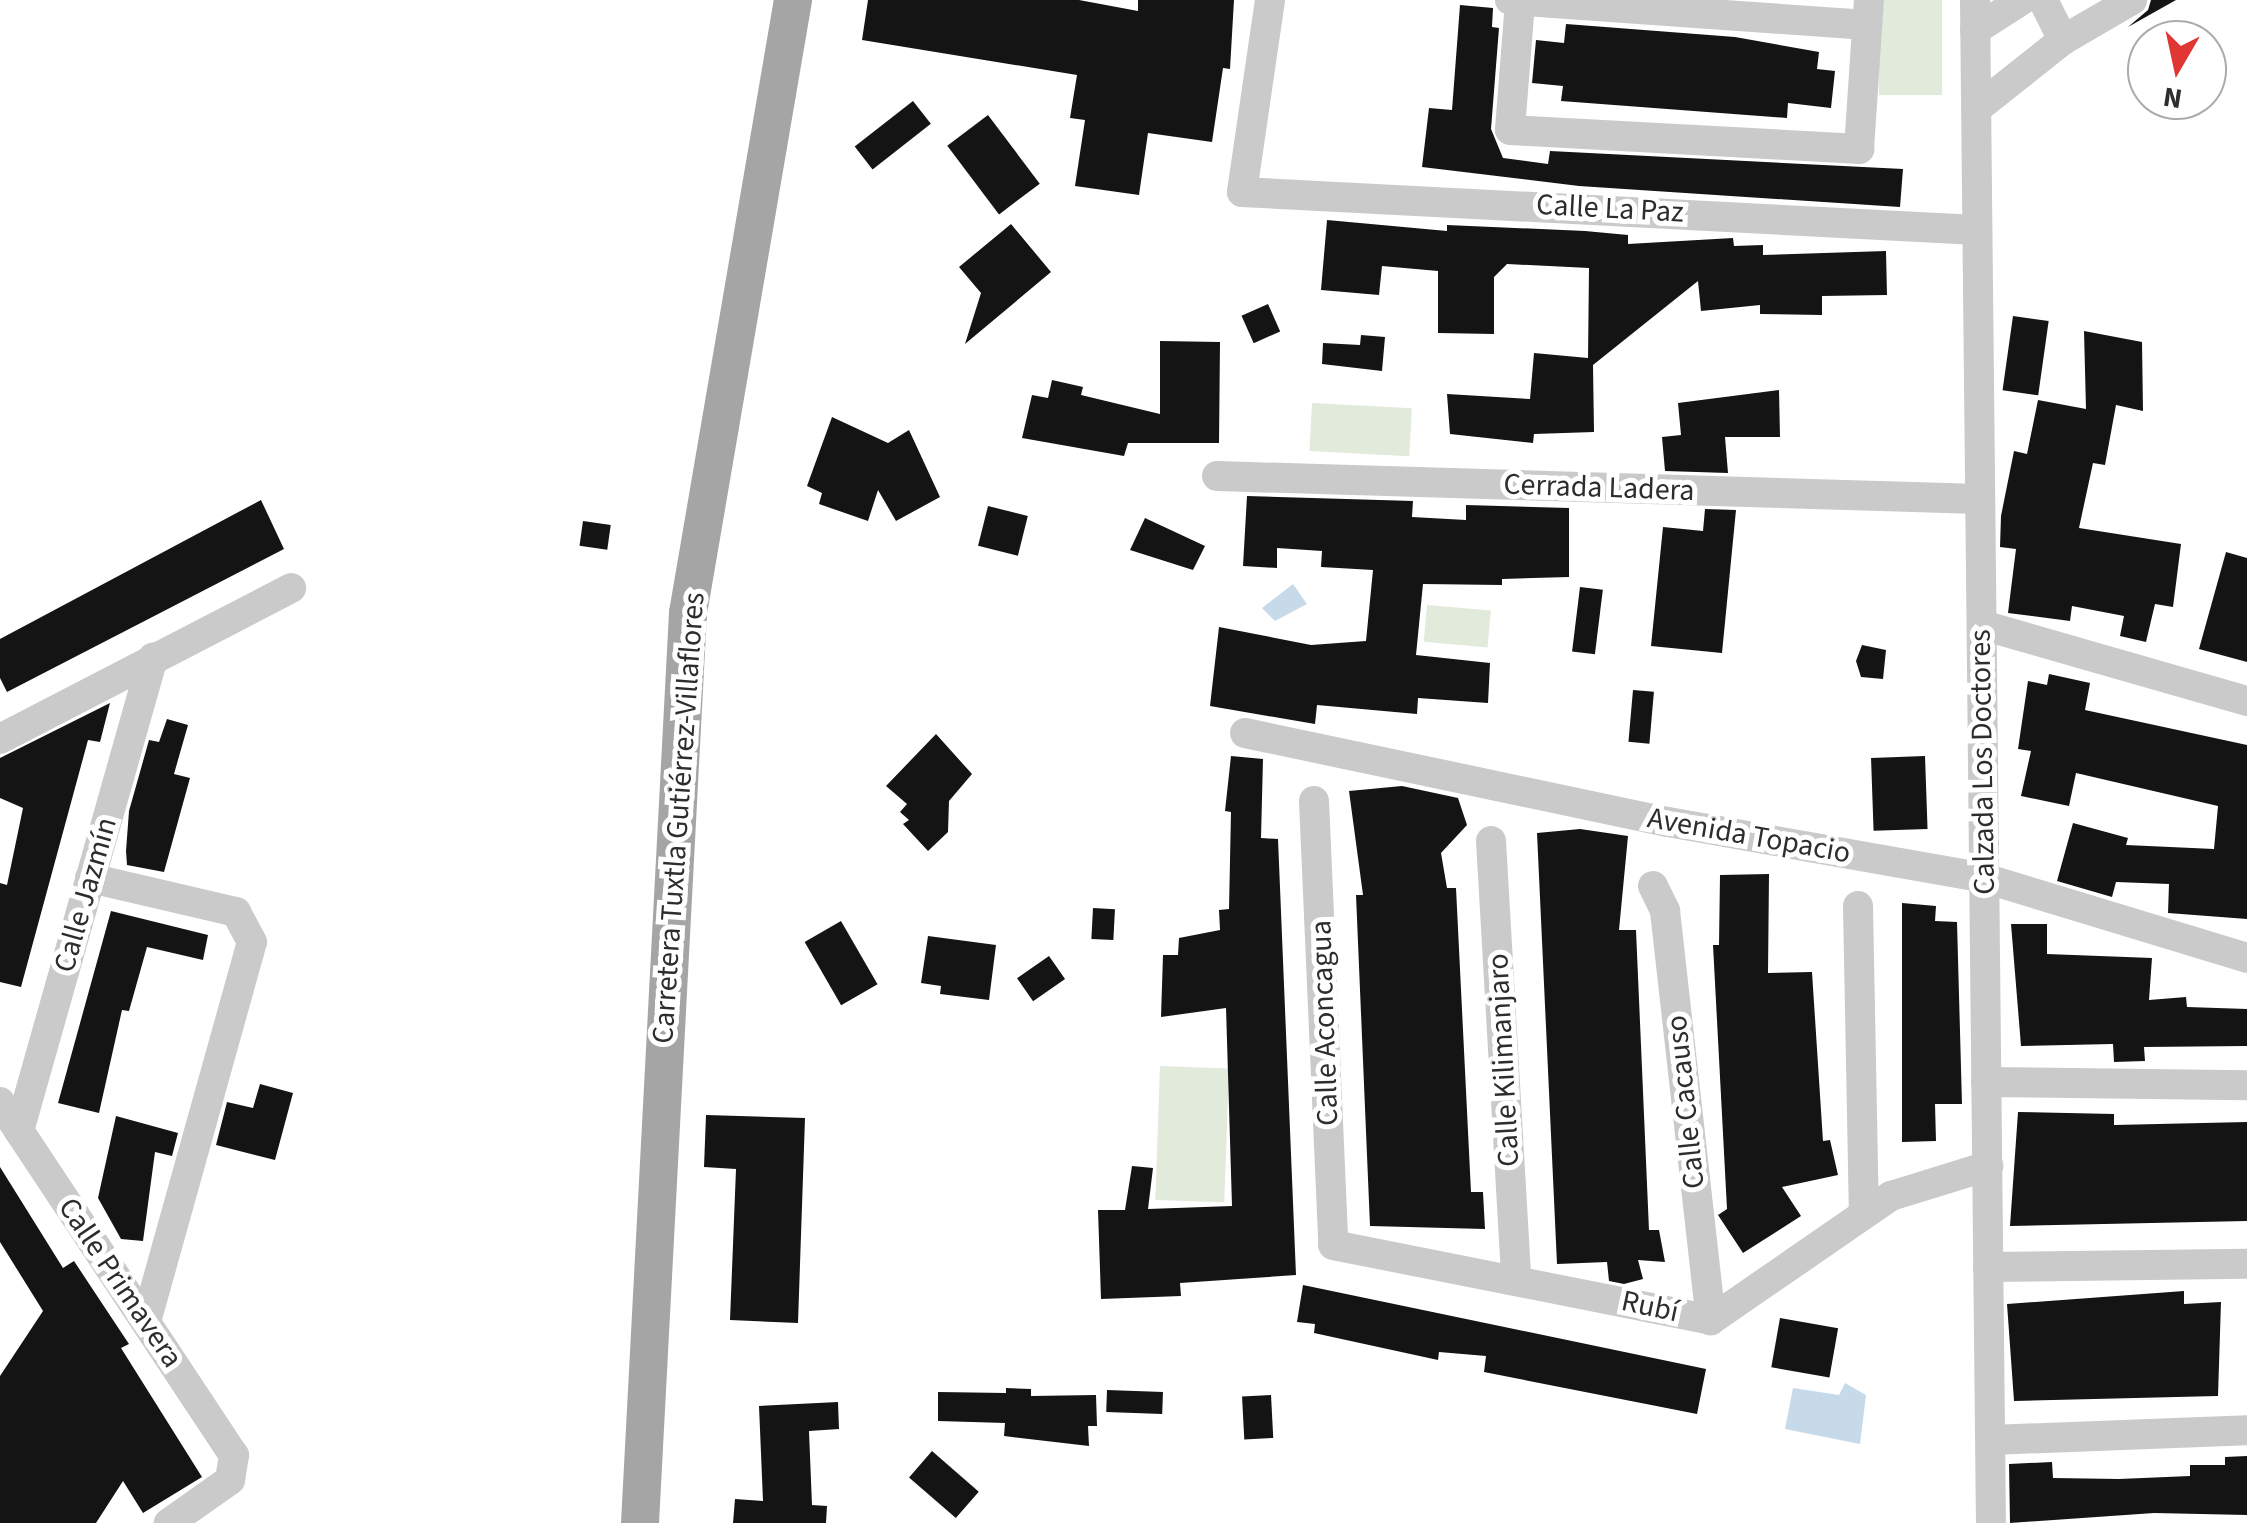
<!DOCTYPE html>
<meta charset="utf-8">
<style>
body{margin:0}
#map{position:relative;width:2247px;height:1523px;overflow:hidden;background:#fff;font-family:"Source Sans 3",sans-serif}
div>[style]{position:absolute}
[style*='--x']{left:calc(var(--x)*1px);top:calc(var(--y)*1px);width:calc(var(--w)*1px);rotate:calc(var(--a)*1deg)}
.green>*{inset:0;background:#e2eadb;transform-origin:0 0}
.water>*{inset:0;background:#c7daea}
.building>*{inset:0;background:#141414;transform-origin:0 0}
.minor>*{height:30px;margin:-15px;padding:0 15px;transform-origin:15px;border-radius:15px;background:#cacaca}
.major>*{height:38px;margin:-19px;padding:0 19px;transform-origin:19px;border-radius:19px;background:#a5a5a5}
span{translate:-50% -50%;white-space:nowrap;text-align:center;line-height:1.15;-webkit-text-stroke:10px #fff;paint-order:stroke}
.street-label{font-size:30px;color:#2d2d2d}
.north{position:absolute;left:2127px;top:20px;width:100px;height:100px;box-sizing:border-box;background:#fff;border:2px solid #ababab;border-radius:50%;rotate:189deg;font-size:28px;font-weight:700;line-height:40px;text-align:center;color:#2d2d2d}
.north::after{content:'';display:block;margin:auto;width:35px;height:45px;background:#e03634;clip-path:polygon(50% 0,100% 100%,50% 72%,0 100%)}
</style>
<div id="map">
<div class="green">
<div style="left:1879px;top:0;width:63px;height:95px"></div>
<div style="left:1312px;top:403px;width:100px;height:48px;rotate:3deg"></div>
<div style="left:1427px;top:605px;width:64px;height:37px;rotate:5deg"></div>
<div style="left:1160px;top:1066px;width:69px;height:134px;rotate:2deg"></div>
</div>
<div class="water">
<div style="clip-path:polygon(1293px 584px,1307px 604px,1275px 621px,1262px 608px)"></div>
<div style="clip-path:polygon(1845px 1383px,1866px 1395px,1860px 1444px,1785px 1429px,1793px 1388px,1839px 1395px)"></div>
</div>
<div class="building">
<div style="clip-path:polygon(868px 0,1079px 0,1138px 11px,1138px 0,1234px 0,1230px 69px,1223px 68px,1212px 142px,1148px 133px,1139px 195px,1075px 186px,1085px 120px,1070px 118px,1077px 75px,862px 40px)"></div>
<div style="clip-path:polygon(2151px 0,2176px 0,2128px 27px,2148px 10px)"></div>
<div style="clip-path:polygon(1460px 5px,1493px 8px,1492px 27px,1499px 28px,1491px 129px,1503px 158px,1548px 164px,1550px 151px,1903px 169px,1900px 207px,1579px 186px,1422px 167px,1429px 108px,1452px 110px)"></div>
<div style="clip-path:polygon(1566px 24px,1735px 37px,1819px 52px,1817px 69px,1835px 71px,1831px 108px,1788px 103px,1787px 118px,1561px 101px,1563px 86px,1532px 83px,1536px 40px,1564px 43px)"></div>
<div style="left:913px;top:101px;width:29px;height:74px;rotate:52deg"></div>
<div style="left:988px;top:115px;width:86px;height:51px;rotate:53deg"></div>
<div style="clip-path:polygon(1327px 220px,1447px 231px,1447px 225px,1585px 231px,1628px 235px,1628px 244px,1733px 238px,1734px 246px,1763px 245px,1763px 255px,1886px 251px,1887px 295px,1822px 296px,1822px 315px,1760px 314px,1760px 305px,1701px 311px,1698px 281px,1593px 365px,1594px 432px,1534px 434px,1533px 443px,1450px 434px,1447px 394px,1530px 399px,1534px 353px,1588px 358px,1589px 268px,1507px 264px,1494px 277px,1494px 334px,1438px 333px,1438px 271px,1382px 266px,1379px 295px,1321px 290px)"></div>
<div style="clip-path:polygon(1011px 224px,1051px 272px,965px 344px,981px 293px,959px 267px)"></div>
<div style="left:1268px;top:304px;width:30px;height:29px;rotate:66deg"></div>
<div style="left:2013px;top:316px;width:36px;height:75px;rotate:8deg"></div>
<div style="clip-path:polygon(2084px 331px,2142px 342px,2143px 411px,2116px 405px,2105px 465px,2093px 463px,2079px 528px,2181px 544px,2173px 607px,2155px 604px,2146px 642px,2120px 636px,2124px 616px,2072px 606px,2070px 621px,2008px 613px,2016px 549px,2000px 547px,2001px 516px,2014px 451px,2027px 454px,2038px 400px,2086px 409px)"></div>
<div style="clip-path:polygon(1361px 335px,1385px 337px,1382px 371px,1322px 364px,1323px 343px,1360px 345px)"></div>
<div style="clip-path:polygon(1160px 341px,1220px 342px,1219px 443px,1128px 443px,1124px 456px,1022px 438px,1032px 395px,1048px 398px,1052px 380px,1083px 387px,1081px 395px,1160px 414px)"></div>
<div style="clip-path:polygon(1779px 390px,1780px 437px,1725px 437px,1728px 473px,1665px 471px,1662px 437px,1681px 435px,1678px 403px)"></div>
<div style="clip-path:polygon(832px 417px,888px 443px,909px 430px,940px 497px,896px 521px,878px 490px,868px 521px,819px 504px,822px 493px,807px 486px)"></div>
<div style="clip-path:polygon(1247px 496px,1413px 501px,1412px 517px,1466px 520px,1466px 505px,1569px 508px,1569px 577px,1502px 579px,1502px 585px,1423px 584px,1416px 655px,1490px 663px,1488px 703px,1418px 698px,1417px 714px,1317px 705px,1315px 724px,1210px 706px,1219px 627px,1311px 645px,1366px 641px,1373px 570px,1321px 567px,1322px 551px,1277px 548px,1277px 568px,1243px 566px)"></div>
<div style="clip-path:polygon(261px 500px,284px 549px,7px 692px,0 678px,0 639px)"></div>
<div style="left:988px;top:506px;width:41px;height:41px;rotate:14deg"></div>
<div style="clip-path:polygon(1705px 509px,1736px 510px,1722px 653px,1651px 646px,1663px 527px,1703px 531px)"></div>
<div style="clip-path:polygon(1145px 518px,1205px 546px,1193px 570px,1130px 550px)"></div>
<div style="left:583px;top:521px;width:28px;height:25px;rotate:8deg"></div>
<div style="clip-path:polygon(2226px 552px,2247px 558px,2247px 662px,2199px 649px)"></div>
<div style="left:1580px;top:587px;width:23px;height:65px;rotate:7deg"></div>
<div style="clip-path:polygon(1862px 645px,1886px 650px,1883px 679px,1861px 677px,1856px 661px)"></div>
<div style="clip-path:polygon(2049px 674px,2090px 683px,2085px 710px,2247px 745px,2247px 919px,2168px 913px,2169px 884px,2116px 882px,2112px 897px,2057px 881px,2073px 823px,2128px 838px,2126px 845px,2214px 849px,2218px 806px,2076px 773px,2069px 806px,2021px 796px,2031px 751px,2018px 749px,2028px 681px,2047px 685px)"></div>
<div style="left:1633px;top:690px;width:21px;height:52px;rotate:5deg"></div>
<div style="clip-path:polygon(110px 703px,100px 742px,88px 740px,21px 987px,0 982px,0 883px,7px 885px,23px 808px,0 798px,0 758px)"></div>
<div style="clip-path:polygon(167px 719px,188px 725px,174px 774px,190px 778px,164px 872px,127px 865px,126px 851px,129px 811px,149px 740px,159px 742px)"></div>
<div style="clip-path:polygon(936px 734px,972px 774px,949px 801px,948px 832px,928px 851px,903px 824px,909px 820px,900px 812px,907px 804px,886px 786px)"></div>
<div style="clip-path:polygon(1231px 756px,1263px 759px,1261px 838px,1278px 839px,1296px 1275px,1180px 1283px,1181px 1296px,1101px 1299px,1098px 1210px,1125px 1210px,1132px 1166px,1153px 1168px,1148px 1209px,1232px 1206px,1226px 1008px,1161px 1017px,1163px 955px,1178px 955px,1179px 938px,1220px 930px,1219px 910px,1229px 909px,1231px 812px,1225px 811px)"></div>
<div style="left:1925px;top:756px;width:73px;height:54px;rotate:88deg"></div>
<div style="clip-path:polygon(1402px 786px,1458px 798px,1467px 825px,1441px 853px,1447px 888px,1456px 888px,1471px 1192px,1483px 1192px,1485px 1229px,1370px 1226px,1356px 895px,1363px 895px,1349px 791px)"></div>
<div style="clip-path:polygon(1580px 829px,1628px 836px,1619px 930px,1636px 930px,1649px 1230px,1659px 1230px,1665px 1262px,1638px 1260px,1643px 1279px,1624px 1284px,1609px 1281px,1607px 1262px,1557px 1264px,1537px 833px)"></div>
<div style="clip-path:polygon(1769px 874px,1768px 973px,1812px 972px,1823px 1141px,1830px 1140px,1838px 1175px,1782px 1187px,1801px 1216px,1743px 1253px,1718px 1215px,1727px 1209px,1713px 945px,1719px 945px,1720px 875px)"></div>
<div style="clip-path:polygon(1902px 903px,1936px 906px,1935px 921px,1957px 922px,1962px 1104px,1935px 1104px,1936px 1141px,1902px 1142px)"></div>
<div style="left:1093px;top:908px;width:22px;height:31px;rotate:3deg"></div>
<div style="clip-path:polygon(111px 911px,208px 935px,203px 960px,147px 947px,129px 1011px,122px 1010px,99px 1113px,58px 1103px)"></div>
<div style="left:841px;top:921px;width:73px;height:42px;rotate:60deg"></div>
<div style="clip-path:polygon(2011px 924px,2047px 924px,2047px 954px,2152px 958px,2149px 1000px,2186px 997px,2187px 1007px,2247px 1009px,2247px 1046px,2144px 1047px,2145px 1061px,2114px 1062px,2113px 1044px,2021px 1046px)"></div>
<div style="clip-path:polygon(928px 936px,996px 945px,989px 1000px,940px 994px,941px 986px,921px 983px)"></div>
<div style="left:1049px;top:956px;width:28px;height:39px;rotate:55deg"></div>
<div style="clip-path:polygon(260px 1084px,293px 1093px,275px 1160px,216px 1145px,227px 1102px,253px 1108px)"></div>
<div style="clip-path:polygon(2018px 1112px,2114px 1114px,2114px 1125px,2247px 1122px,2247px 1221px,2010px 1226px)"></div>
<div style="clip-path:polygon(706px 1115px,805px 1118px,798px 1323px,730px 1320px,736px 1169px,704px 1167px)"></div>
<div style="clip-path:polygon(116px 1116px,178px 1133px,172px 1156px,155px 1152px,143px 1241px,121px 1239px,98px 1198px)"></div>
<div style="clip-path:polygon(0 1167px,63px 1268px,74px 1261px,115px 1323px,129px 1344px,121px 1348px,202px 1477px,143px 1513px,123px 1481px,96px 1523px,0 1523px,0 1376px,43px 1311px,0 1242px)"></div>
<div style="clip-path:polygon(1303px 1285px,1706px 1369px,1697px 1414px,1484px 1372px,1486px 1356px,1439px 1352px,1438px 1360px,1314px 1333px,1315px 1324px,1297px 1322px)"></div>
<div style="clip-path:polygon(2184px 1291px,2184px 1304px,2221px 1302px,2218px 1396px,2014px 1401px,2007px 1304px)"></div>
<div style="left:1780px;top:1318px;width:59px;height:50px;rotate:10deg"></div>
<div style="clip-path:polygon(1006px 1388px,1031px 1389px,1031px 1396px,1096px 1395px,1097px 1426px,1088px 1426px,1089px 1446px,1004px 1436px,1005px 1423px,938px 1421px,938px 1392px,1006px 1393px)"></div>
<div style="left:1107px;top:1390px;width:56px;height:22px;rotate:2deg"></div>
<div style="left:1271px;top:1395px;width:43px;height:29px;rotate:87deg"></div>
<div style="clip-path:polygon(838px 1402px,839px 1429px,809px 1431px,812px 1505px,827px 1506px,826px 1523px,733px 1523px,735px 1499px,763px 1501px,759px 1406px)"></div>
<div style="left:932px;top:1451px;width:62px;height:35px;rotate:41deg"></div>
<div style="clip-path:polygon(2247px 1456px,2247px 1515px,2154px 1513px,2010px 1523px,2009px 1464px,2052px 1462px,2053px 1478px,2119px 1479px,2190px 1476px,2190px 1465px,2225px 1465px,2225px 1457px)"></div>
</div>
<div class="minor">
<div style="--x:1270;--y:0;--w:194;--a:98.3"></div>
<div style="--x:1242;--y:192;--w:736;--a:2.96"></div>
<div style="--x:1510;--y:0;--w:358;--a:4"></div>
<div style="--x:1975;--y:0;--w:1523;--a:89.4"></div>
<div style="--x:2043;--y:0;--w:45;--a:63.4"></div>
<div style="--x:1520;--y:2;--w:128;--a:94.5"></div>
<div style="--x:1510;--y:130;--w:350;--a:3.1"></div>
<div style="--x:1859;--y:149;--w:149;--a:-86.2"></div>
<div style="--x:1975;--y:30;--w:56;--a:-32.6"></div>
<div style="--x:1976;--y:109;--w:111;--a:-38.4"></div>
<div style="--x:2063;--y:40;--w:80;--a:-30.1"></div>
<div style="--x:1217;--y:476;--w:763;--a:1.73"></div>
<div style="--x:1982;--y:625;--w:276;--a:16"></div>
<div style="--x:1245;--y:733;--w:432;--a:11.9"></div>
<div style="--x:1668;--y:822;--w:321;--a:10"></div>
<div style="--x:1984;--y:878;--w:275;--a:16.9"></div>
<div style="--x:0;--y:739;--w:328;--a:-27.4"></div>
<div style="--x:1314;--y:801;--w:444;--a:87.5"></div>
<div style="--x:1333;--y:1245;--w:385;--a:11.2"></div>
<div style="--x:1711;--y:1320;--w:219;--a:-34.6"></div>
<div style="--x:1891;--y:1196;--w:102;--a:-17.2"></div>
<div style="--x:1491;--y:841;--w:440;--a:86.7"></div>
<div style="--x:90;--y:878;--w:150;--a:13.1"></div>
<div style="--x:236;--y:912;--w:34;--a:62"></div>
<div style="--x:252;--y:942;--w:394;--a:105.6"></div>
<div style="--x:1653;--y:886;--w:28;--a:64"></div>
<div style="--x:1665;--y:911;--w:412;--a:83.6"></div>
<div style="--x:1858;--y:906;--w:307;--a:88.9"></div>
<div style="--x:1986;--y:1082;--w:261;--a:0.7"></div>
<div style="--x:0;--y:1102;--w:424;--a:56.5"></div>
<div style="--x:234;--y:1455;--w:25;--a:99"></div>
<div style="--x:230;--y:1480;--w:75;--a:144.8"></div>
<div style="--x:19;--y:1131;--w:492;--a:-74.2"></div>
<div style="--x:1988;--y:1267;--w:259;--a:-0.7"></div>
<div style="--x:1991;--y:1440;--w:256;--a:-2.2"></div>
</div>
<div class="major">
<div style="--x:640;--y:1523;--w:911;--a:-86.98"></div>
<div style="--x:688;--y:613;--w:622;--a:-80.28"></div>
</div>
<div class="street-label">
<span style="left:1610px;top:209px;rotate:3deg">Calle La Paz</span>
<span style="left:1599px;top:488px;rotate:2deg">Cerrada Ladera</span>
<span style="left:1983px;top:762px;rotate:-91deg">Calzada Los Doctores</span>
<span style="left:679px;top:818px;rotate:-86deg">Carretera Tuxtla Gutiérrez-Villaflores</span>
<span style="left:1749px;top:836px;rotate:10deg">Avenida Topacio</span>
<span style="left:86px;top:895px;rotate:-74deg">Calle Jazmín</span>
<span style="left:1325px;top:1023px;rotate:-92deg">Calle Aconcagua</span>
<span style="left:1504px;top:1060px;rotate:-93deg">Calle Kilimanjaro</span>
<span style="left:1686px;top:1102px;rotate:-96deg">Calle Cacauso</span>
<span style="left:120px;top:1283px;rotate:56deg">Calle Primavera</span>
<span style="left:1650px;top:1307px;rotate:12deg">Rubí</span>
</div>
<div class="north">N</div>
</div>
